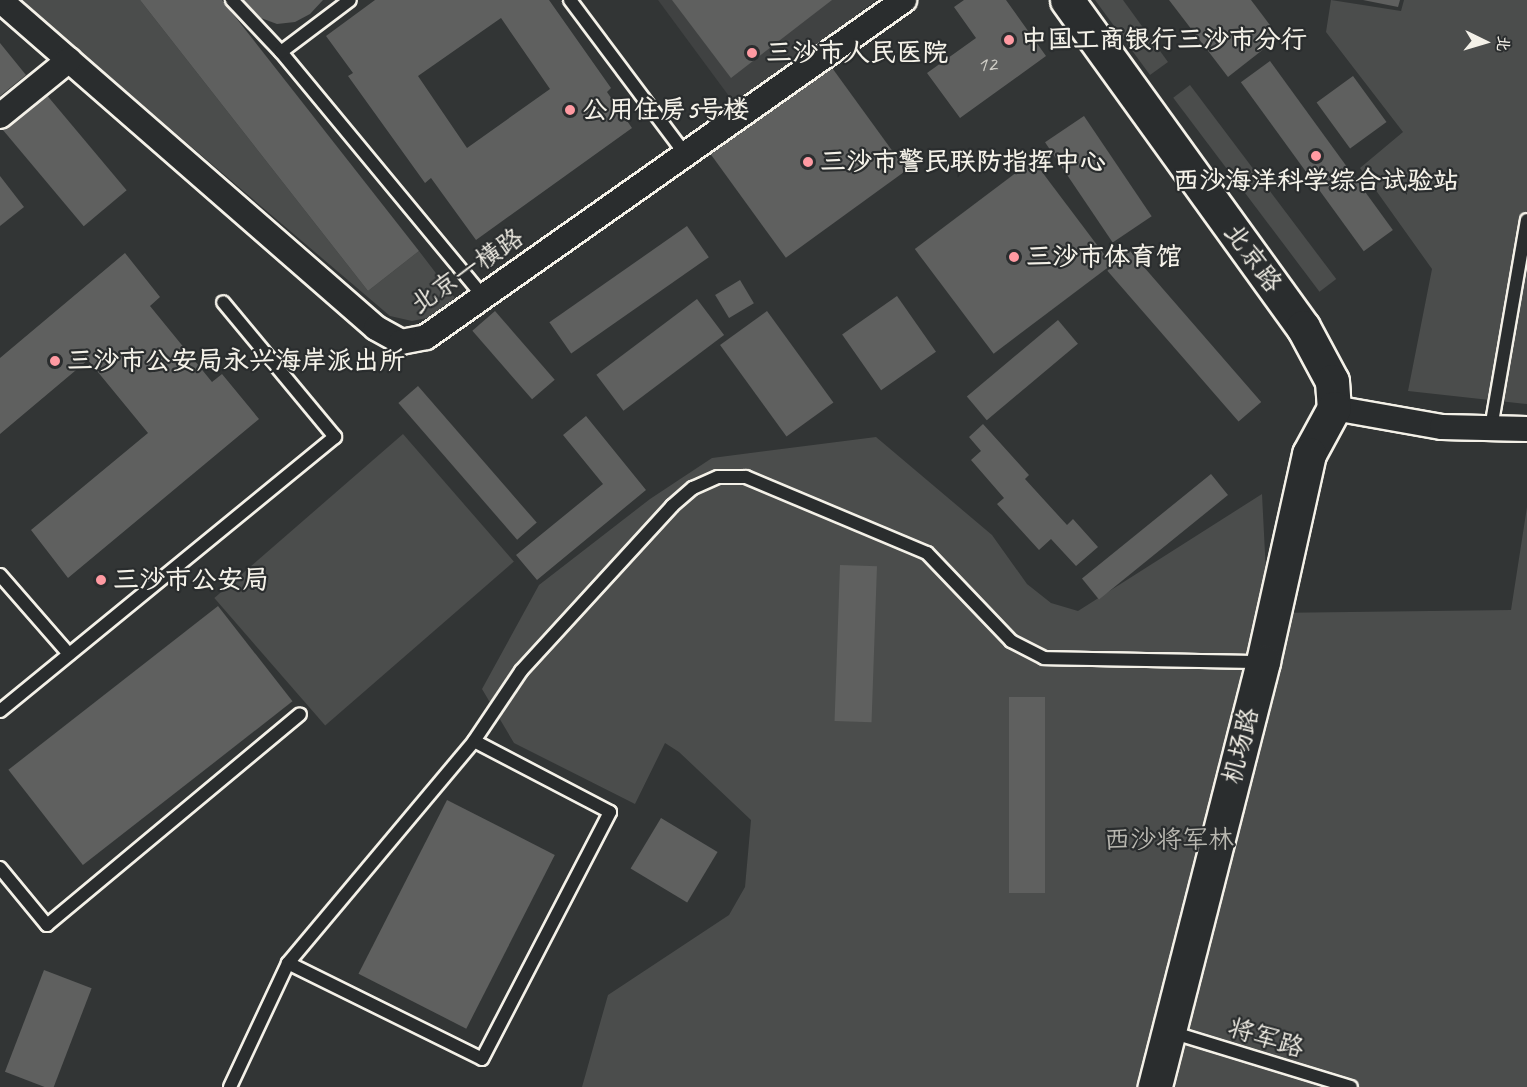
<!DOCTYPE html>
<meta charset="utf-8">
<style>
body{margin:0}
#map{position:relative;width:1527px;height:1087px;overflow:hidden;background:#323535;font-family:Caveat,"LXGW WenKai TC",sans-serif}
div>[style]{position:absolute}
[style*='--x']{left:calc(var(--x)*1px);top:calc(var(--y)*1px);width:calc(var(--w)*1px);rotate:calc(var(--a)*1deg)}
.built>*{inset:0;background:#404242}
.green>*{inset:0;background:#4b4d4c;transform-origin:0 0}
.building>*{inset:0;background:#5f605f;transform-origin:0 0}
.roads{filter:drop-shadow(2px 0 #f4f1e8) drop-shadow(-2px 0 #f4f1e8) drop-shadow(0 2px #f4f1e8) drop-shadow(0 -2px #f4f1e8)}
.lane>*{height:12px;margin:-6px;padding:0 6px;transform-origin:6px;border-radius:6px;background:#2a2d2e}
.street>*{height:24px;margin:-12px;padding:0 12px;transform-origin:12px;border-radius:12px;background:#2a2d2e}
.secondary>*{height:33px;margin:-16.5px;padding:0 16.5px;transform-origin:16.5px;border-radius:16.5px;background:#2a2d2e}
.dots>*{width:16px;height:16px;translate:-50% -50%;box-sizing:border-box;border:3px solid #2a2d2e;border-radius:50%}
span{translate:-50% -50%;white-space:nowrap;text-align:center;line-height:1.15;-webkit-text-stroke:4.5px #2a2d2e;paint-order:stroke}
.number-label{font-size:22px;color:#cfcdc6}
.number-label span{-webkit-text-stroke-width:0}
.poi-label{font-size:26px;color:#f4f1e8;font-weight:700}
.left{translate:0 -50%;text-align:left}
.street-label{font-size:26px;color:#f4f1e8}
.park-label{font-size:26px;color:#b9b8b1}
.north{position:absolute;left:1455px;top:12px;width:60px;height:60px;-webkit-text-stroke:4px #2a2d2e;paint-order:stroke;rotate:95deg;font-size:16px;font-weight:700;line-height:24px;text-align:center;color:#f4f1e8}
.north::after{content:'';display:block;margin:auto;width:21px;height:27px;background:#f4f1e8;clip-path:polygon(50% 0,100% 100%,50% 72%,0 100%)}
</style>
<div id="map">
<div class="built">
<div style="clip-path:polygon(658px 0,876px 0,737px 107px)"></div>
</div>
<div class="green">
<div style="clip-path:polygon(19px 0,140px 0,368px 291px,419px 251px,455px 298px,427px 318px,412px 321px,390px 316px)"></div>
<div style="clip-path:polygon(1095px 0,1123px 0,1168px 62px,1150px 75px)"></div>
<div style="clip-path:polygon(1331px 0,1401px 11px,1404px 0,1527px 0,1527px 404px,1408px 391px,1432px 269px,1360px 168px,1403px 132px,1326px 32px)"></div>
<div style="left:1190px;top:85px;width:243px;height:21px;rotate:53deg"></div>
<div style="left:403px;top:434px;width:169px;height:250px;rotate:49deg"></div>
<div style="clip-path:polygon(876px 437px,992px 535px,1027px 584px,1051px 603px,1078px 611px,1262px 494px,1268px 613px,1511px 610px,1527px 507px,1527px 1087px,582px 1087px,608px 995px,729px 915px,745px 887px,751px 820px,679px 752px,665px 743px,635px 804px,514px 743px,482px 689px,539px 585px,650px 499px,712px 458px)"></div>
</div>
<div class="building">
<div style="clip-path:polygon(140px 0,222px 0,419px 251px,368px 291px)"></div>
<div style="clip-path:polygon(243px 0,323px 0,310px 14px,295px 22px,277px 24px,261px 18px)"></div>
<div style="clip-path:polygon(evenodd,375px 0,549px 0,611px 88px,607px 92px,632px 128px,476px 240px,431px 178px,425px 183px,348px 76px,353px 73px,326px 36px,375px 0,501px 18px,550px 89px,467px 148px,418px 76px,501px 18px)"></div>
<div style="clip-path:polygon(672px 0,832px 0,731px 78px)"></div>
<div style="clip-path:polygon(964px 0,1006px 0,1046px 56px,960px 118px,927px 73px,976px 38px,954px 7px)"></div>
<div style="clip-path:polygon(1169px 0,1251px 0,1279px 37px,1228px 77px)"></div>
<div style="clip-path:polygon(1363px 0,1400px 0,1398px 7px)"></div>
<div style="clip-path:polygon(0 43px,26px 75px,0 96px)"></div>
<div style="left:1270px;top:61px;width:209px;height:36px;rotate:54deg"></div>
<div style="left:830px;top:65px;width:130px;height:149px;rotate:54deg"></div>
<div style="left:1353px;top:76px;width:57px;height:45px;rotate:54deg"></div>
<div style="left:45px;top:93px;width:127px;height:56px;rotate:50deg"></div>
<div style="left:1084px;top:116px;width:121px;height:47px;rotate:56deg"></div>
<div style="left:1033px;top:160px;width:131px;height:148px;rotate:53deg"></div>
<div style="clip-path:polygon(0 176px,24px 207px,0 226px)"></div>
<div style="left:687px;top:226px;width:38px;height:168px;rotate:55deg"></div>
<div style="left:1130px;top:251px;width:200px;height:30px;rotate:49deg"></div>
<div style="clip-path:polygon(125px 253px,160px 297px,150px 306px,212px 382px,222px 374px,259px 419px,68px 578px,31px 530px,148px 433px,88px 360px,0 434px,0 358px)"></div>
<div style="left:740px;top:280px;width:27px;height:29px;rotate:59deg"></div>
<div style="left:897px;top:296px;width:68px;height:67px;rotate:55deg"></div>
<div style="left:697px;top:299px;width:45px;height:126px;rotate:53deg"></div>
<div style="left:495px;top:311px;width:91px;height:30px;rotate:49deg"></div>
<div style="left:767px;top:311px;width:113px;height:58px;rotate:54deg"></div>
<div style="left:1058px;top:320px;width:31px;height:119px;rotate:50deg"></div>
<div style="left:418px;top:386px;width:181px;height:26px;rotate:49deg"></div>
<div style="clip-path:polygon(586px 416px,646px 490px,537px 580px,516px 555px,603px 484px,563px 435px)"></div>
<div style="clip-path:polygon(983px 424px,1029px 475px,1025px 479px,1067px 525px,1073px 519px,1098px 547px,1076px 566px,1051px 539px,1039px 550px,997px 504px,1004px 498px,971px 460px,981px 451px,969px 437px)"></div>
<div style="left:1211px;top:474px;width:27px;height:166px;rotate:51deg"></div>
<div style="left:840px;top:565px;width:37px;height:156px;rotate:2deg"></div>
<div style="left:218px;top:606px;width:121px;height:266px;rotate:52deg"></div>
<div style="left:1009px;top:697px;width:36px;height:196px"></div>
<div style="left:447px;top:800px;width:121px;height:195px;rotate:27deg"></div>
<div style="left:661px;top:818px;width:66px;height:59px;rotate:31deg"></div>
<div style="left:44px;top:970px;width:51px;height:109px;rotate:21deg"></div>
</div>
<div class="roads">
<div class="lane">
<div style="--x:232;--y:0;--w:71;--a:46.7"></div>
<div style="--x:281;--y:52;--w:317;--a:50.4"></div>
<div style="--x:570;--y:0;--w:192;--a:53.2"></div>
<div style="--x:281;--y:52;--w:86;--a:-37"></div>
<div style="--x:1491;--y:428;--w:211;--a:-80.2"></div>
<div style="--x:0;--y:575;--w:105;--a:48.9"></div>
<div style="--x:0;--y:711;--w:433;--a:-39.3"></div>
<div style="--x:335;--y:437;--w:175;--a:-129.7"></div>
<div style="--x:0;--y:868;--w:74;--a:50.5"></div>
<div style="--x:47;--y:925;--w:329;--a:-39.8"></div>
<div style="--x:288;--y:963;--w:216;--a:26.3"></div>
<div style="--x:482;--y:1059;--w:278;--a:-62.6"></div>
<div style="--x:610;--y:812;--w:153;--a:-152.4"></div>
<div style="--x:1171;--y:1032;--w:188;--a:17"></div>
<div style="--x:230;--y:1087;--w:137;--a:-64.9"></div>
<div style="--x:288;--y:963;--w:290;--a:-50"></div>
<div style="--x:474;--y:741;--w:84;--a:-56.1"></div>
<div style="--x:521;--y:671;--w:224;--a:-47.5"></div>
<div style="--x:672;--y:506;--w:28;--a:-41"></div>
<div style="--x:693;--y:488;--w:27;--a:-24"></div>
<div style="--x:718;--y:477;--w:28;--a:0"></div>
<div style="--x:746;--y:477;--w:196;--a:22.8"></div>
<div style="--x:927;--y:553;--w:122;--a:46.3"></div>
<div style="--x:1011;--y:641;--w:37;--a:27"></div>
<div style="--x:1044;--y:658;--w:218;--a:1.1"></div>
</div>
<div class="street">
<div style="--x:0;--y:0;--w:499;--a:41.1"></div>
<div style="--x:376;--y:328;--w:29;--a:29"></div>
<div style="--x:401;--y:342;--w:25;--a:-11"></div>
<div style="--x:426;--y:337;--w:585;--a:-35.18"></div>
<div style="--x:0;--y:116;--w:89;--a:-39.1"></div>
<div style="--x:1334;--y:408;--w:110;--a:10"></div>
<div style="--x:1442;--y:427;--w:85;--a:1.3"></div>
</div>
<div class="secondary">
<div style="--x:1067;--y:0;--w:403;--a:54.2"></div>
<div style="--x:1303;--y:327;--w:61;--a:61.8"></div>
<div style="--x:1332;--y:381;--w:27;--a:86"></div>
<div style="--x:1334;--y:408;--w:52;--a:118.5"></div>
<div style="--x:1309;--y:454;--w:213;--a:102.5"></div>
<div style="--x:1263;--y:662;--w:439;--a:104.3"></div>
</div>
</div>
<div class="dots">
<div style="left:1009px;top:40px;background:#ff9aa2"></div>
<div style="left:752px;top:53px;background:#ff9aa2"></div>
<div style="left:570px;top:110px;background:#ff9aa2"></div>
<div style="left:1316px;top:156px;background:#ff9aa2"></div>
<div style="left:808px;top:162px;background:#ff9aa2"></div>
<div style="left:1014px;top:257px;background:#ff9aa2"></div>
<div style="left:55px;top:361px;background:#ff9aa2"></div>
<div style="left:101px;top:580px;background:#ff9aa2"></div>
</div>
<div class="number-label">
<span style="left:987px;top:65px">12</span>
</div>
<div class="poi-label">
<span class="left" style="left:1021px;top:40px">中国工商银行三沙市分行</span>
<span class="left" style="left:766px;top:53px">三沙市人民医院</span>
<span class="left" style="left:582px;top:110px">公用住房5号楼</span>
<span class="left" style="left:820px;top:162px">三沙市警民联防指挥中心</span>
<span style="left:1316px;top:181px">西沙海洋科学综合试验站</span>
<span class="left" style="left:1026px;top:257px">三沙市体育馆</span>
<span class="left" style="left:67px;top:361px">三沙市公安局永兴海岸派出所</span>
<span class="left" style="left:113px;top:580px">三沙市公安局</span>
</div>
<div class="street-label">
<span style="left:1253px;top:258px;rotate:54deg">北京路</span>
<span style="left:467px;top:271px;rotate:-34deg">北京一横路</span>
<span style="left:1241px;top:746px;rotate:-76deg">机场路</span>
<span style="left:1266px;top:1038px;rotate:17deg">将军路</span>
</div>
<div class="park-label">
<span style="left:1169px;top:840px">西沙将军林</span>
</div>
<div class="north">北</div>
</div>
